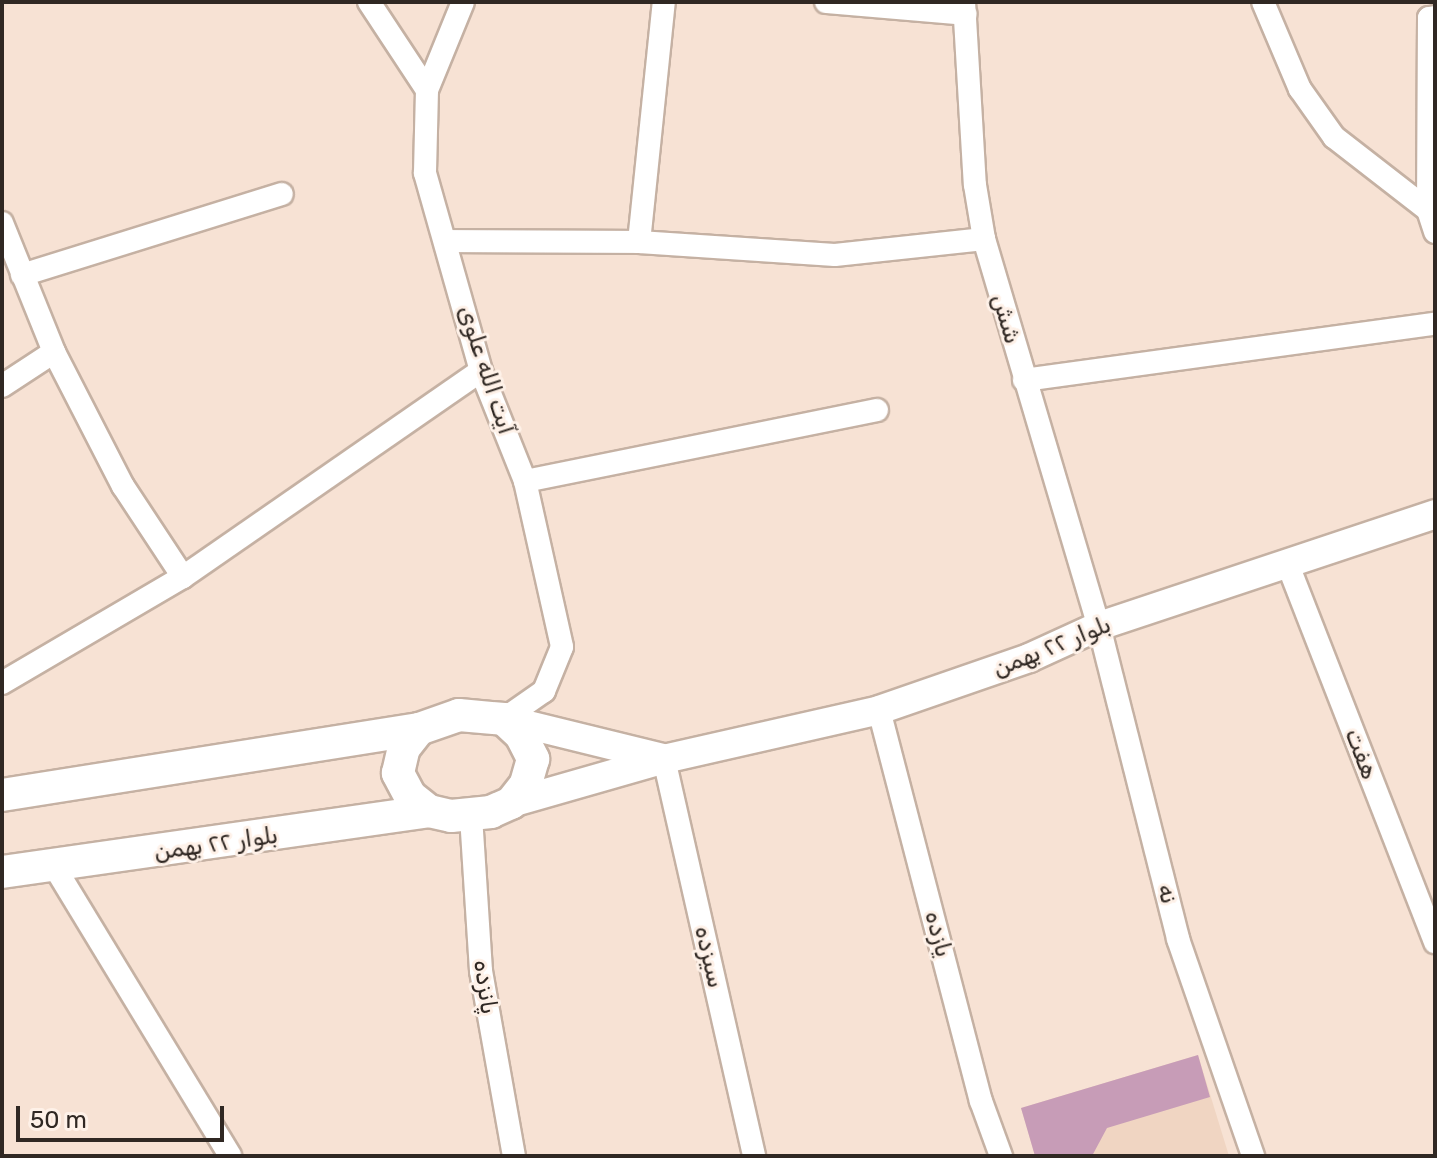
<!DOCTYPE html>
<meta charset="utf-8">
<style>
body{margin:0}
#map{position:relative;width:1437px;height:1158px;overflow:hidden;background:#f7e2d4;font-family:Rubik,Vazirmatn,sans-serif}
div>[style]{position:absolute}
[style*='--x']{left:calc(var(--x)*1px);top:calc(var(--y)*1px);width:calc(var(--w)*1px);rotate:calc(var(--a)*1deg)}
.built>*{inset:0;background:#f0d5c2}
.building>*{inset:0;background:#c79cb7}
.roads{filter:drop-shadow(2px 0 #c5b1a3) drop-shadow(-2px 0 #c5b1a3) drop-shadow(0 2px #c5b1a3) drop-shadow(0 -2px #c5b1a3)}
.minor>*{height:22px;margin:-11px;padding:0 11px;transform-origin:11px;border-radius:11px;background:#fff}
.tertiary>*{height:28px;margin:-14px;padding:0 14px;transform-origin:14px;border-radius:14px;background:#fff}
.secondary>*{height:32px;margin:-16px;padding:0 16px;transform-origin:16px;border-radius:16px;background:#fff}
span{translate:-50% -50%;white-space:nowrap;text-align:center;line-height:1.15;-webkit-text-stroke:6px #fef1e8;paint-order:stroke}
.street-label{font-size:24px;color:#302823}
.frame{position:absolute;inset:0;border:4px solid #302823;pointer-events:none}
.scale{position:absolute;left:16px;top:1106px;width:208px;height:36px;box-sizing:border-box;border:4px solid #302823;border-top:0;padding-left:10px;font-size:24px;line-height:28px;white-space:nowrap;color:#302823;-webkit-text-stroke:6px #fef1e8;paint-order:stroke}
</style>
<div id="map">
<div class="built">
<div style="clip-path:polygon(1198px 1055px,1229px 1156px,1035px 1156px,1021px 1108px)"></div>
</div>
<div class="building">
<div style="clip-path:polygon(1198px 1055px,1210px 1097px,1107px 1128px,1092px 1156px,1035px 1156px,1021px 1108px)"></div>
</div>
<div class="roads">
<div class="minor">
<div style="--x:369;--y:2;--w:105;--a:56.6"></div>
<div style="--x:463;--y:2;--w:95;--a:112.2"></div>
<div style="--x:427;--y:90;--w:83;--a:91.4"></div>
<div style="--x:425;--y:173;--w:206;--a:74.2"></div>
<div style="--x:481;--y:371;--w:118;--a:68.2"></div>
<div style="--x:525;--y:481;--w:170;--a:77.4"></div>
<div style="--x:562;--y:647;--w:48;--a:112.2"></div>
<div style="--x:544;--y:691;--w:49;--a:145"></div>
<div style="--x:826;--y:2;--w:140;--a:4.9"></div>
<div style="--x:964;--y:2;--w:183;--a:86.6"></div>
<div style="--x:975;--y:185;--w:55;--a:80.5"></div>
<div style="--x:984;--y:239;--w:404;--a:73.5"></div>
<div style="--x:1099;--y:626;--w:323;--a:75.8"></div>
<div style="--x:1178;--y:939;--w:230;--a:70.9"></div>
<div style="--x:1263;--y:2;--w:95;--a:67"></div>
<div style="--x:1300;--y:89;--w:59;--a:54.7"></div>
<div style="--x:1334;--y:137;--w:119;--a:37.8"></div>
<div style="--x:1428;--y:210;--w:23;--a:72"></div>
<div style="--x:1428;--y:210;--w:192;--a:-89.7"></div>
<div style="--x:1429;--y:18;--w:6;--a:-9"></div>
<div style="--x:2;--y:223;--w:139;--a:68"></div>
<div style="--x:54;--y:352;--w:151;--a:62.8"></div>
<div style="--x:123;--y:486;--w:109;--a:56.6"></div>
<div style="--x:447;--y:241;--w:192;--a:0.3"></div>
<div style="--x:639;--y:242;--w:241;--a:-84.1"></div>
<div style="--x:639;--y:242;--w:196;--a:3.8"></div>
<div style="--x:835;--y:255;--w:150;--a:-6.1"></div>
<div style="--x:22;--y:275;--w:272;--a:-17.3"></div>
<div style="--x:1024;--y:380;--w:415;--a:-7.8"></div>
<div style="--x:2;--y:386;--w:62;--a:-33.2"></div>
<div style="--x:525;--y:481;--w:359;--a:-11.4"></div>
<div style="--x:1288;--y:565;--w:405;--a:68.7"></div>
<div style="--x:2;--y:683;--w:210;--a:-30.4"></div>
<div style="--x:183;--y:577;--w:362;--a:-34.7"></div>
<div style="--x:879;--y:710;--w:404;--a:75.4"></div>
<div style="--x:981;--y:1101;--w:59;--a:70"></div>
<div style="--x:664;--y:759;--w:407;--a:77.2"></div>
<div style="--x:471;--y:816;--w:155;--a:86.3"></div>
<div style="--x:481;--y:971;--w:188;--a:79.9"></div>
<div style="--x:54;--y:866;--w:339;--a:58.7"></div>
</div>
<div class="tertiary">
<div style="--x:504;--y:719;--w:164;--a:13.8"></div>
<div style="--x:511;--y:803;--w:159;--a:-16"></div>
<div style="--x:664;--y:759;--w:221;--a:-12.8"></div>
<div style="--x:879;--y:710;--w:159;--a:-19.1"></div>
<div style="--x:1029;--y:658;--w:77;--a:-24.6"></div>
<div style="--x:1099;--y:626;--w:354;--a:-18.4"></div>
</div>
<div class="secondary">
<div style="--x:459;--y:715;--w:45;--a:5.1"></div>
<div style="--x:504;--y:719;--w:23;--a:43"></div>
<div style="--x:521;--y:735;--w:27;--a:63"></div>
<div style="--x:533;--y:759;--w:26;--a:106"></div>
<div style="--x:526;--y:784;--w:24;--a:128"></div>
<div style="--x:511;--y:803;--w:22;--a:156"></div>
<div style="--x:491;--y:812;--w:40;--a:174.3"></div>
<div style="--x:451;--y:816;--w:23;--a:-167"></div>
<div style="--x:429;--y:811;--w:24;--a:-142"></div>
<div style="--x:410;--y:796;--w:26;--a:-118"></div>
<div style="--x:398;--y:773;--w:26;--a:-77"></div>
<div style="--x:404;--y:748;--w:24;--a:-52"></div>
<div style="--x:419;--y:729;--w:42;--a:-19.3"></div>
<div style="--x:2;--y:795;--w:422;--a:-9"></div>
<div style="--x:2;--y:872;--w:431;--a:-8.1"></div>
</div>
</div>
<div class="street-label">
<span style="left:1006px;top:319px;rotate:74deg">شش</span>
<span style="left:486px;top:370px;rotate:72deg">آیت الله علوی</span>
<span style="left:1052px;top:647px;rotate:-22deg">بلوار ۲۲ بهمن</span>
<span style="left:1361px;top:754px;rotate:69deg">هفت</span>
<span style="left:216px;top:844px;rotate:-8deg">بلوار ۲۲ بهمن</span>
<span style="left:1167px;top:894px;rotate:76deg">نه</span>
<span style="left:938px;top:934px;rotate:75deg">یازده</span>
<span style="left:709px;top:957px;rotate:77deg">سیزده</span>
<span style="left:485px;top:987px;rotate:82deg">پانزده</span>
</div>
<div class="frame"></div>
<div class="scale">50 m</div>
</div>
